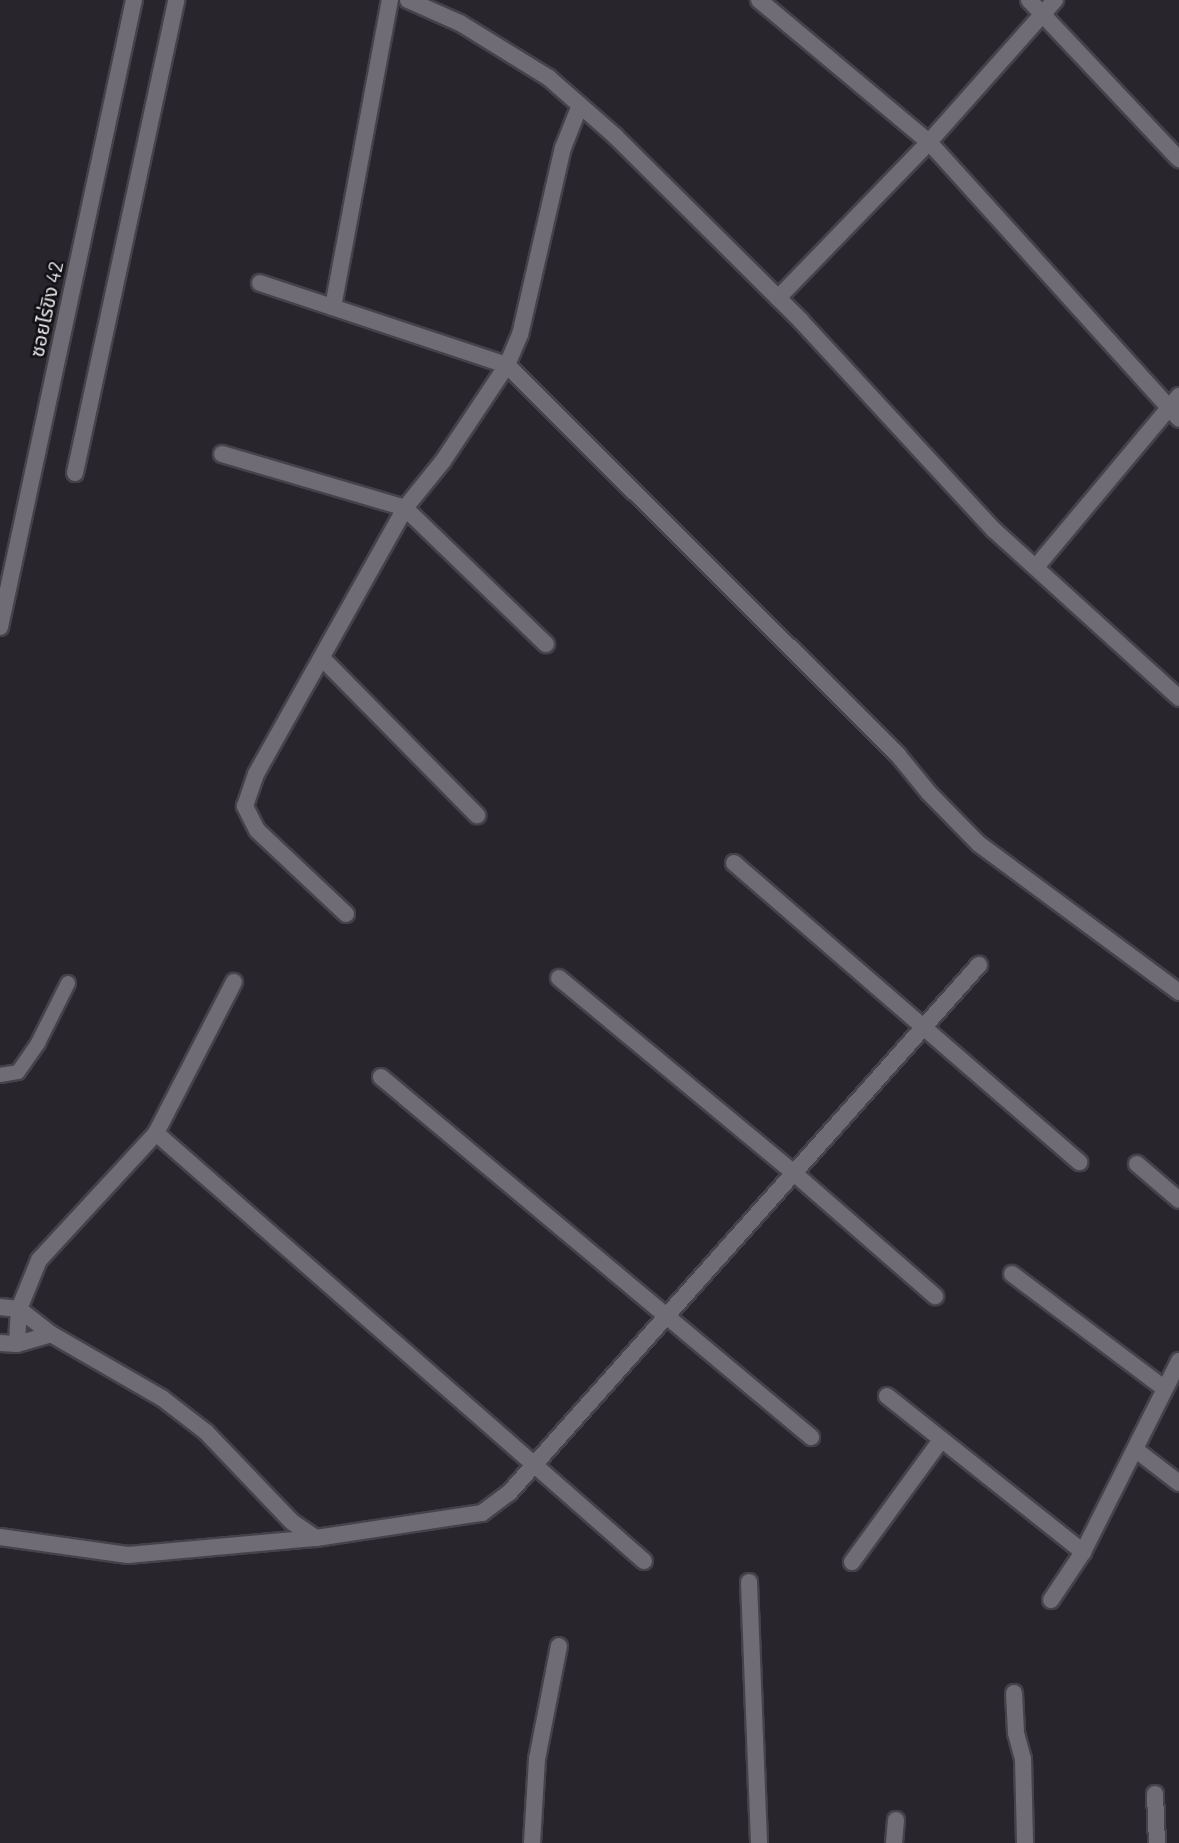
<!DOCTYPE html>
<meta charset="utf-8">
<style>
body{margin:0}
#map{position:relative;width:1179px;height:1843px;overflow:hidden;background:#28252d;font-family:Barlow,"Noto Sans Thai",sans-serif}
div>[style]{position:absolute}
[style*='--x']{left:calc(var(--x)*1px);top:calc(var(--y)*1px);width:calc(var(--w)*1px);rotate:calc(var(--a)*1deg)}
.roads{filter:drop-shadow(2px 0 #454249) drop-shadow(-2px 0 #454249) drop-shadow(0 2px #454249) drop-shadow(0 -2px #454249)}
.service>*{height:14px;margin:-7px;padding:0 7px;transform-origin:7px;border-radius:7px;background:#6f6c75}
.minor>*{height:16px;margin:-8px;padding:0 8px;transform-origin:8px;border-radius:8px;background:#6f6c75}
.tertiary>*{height:16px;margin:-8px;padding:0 8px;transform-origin:8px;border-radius:8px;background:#6f6c75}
span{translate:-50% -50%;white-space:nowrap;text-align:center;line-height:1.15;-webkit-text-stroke:5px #100f12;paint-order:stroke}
.street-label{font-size:20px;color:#eae8ed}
</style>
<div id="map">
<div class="roads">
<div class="service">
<div style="--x:0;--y:1075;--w:18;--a:-9"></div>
<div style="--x:18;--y:1072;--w:35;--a:-55"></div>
<div style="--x:38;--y:1043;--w:67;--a:-63.4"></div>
</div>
<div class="minor">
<div style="--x:408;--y:0;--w:57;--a:23.9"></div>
<div style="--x:460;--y:23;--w:105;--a:31.7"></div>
<div style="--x:549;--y:78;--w:88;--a:41.3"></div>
<div style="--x:615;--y:136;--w:262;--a:44.8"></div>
<div style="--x:801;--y:321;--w:284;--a:47.3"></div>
<div style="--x:994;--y:530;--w:250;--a:42.2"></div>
<div style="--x:759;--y:0;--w:222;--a:39.9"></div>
<div style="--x:929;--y:142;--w:373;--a:47.9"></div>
<div style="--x:1029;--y:0;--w:219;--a:46.7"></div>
<div style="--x:260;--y:283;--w:260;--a:18.4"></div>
<div style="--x:507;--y:365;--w:552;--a:44.93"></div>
<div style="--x:898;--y:755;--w:49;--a:50.8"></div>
<div style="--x:929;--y:793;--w:71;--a:45.6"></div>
<div style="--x:979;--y:844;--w:249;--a:36.5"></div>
<div style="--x:778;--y:298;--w:217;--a:-45.9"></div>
<div style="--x:929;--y:142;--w:190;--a:-48.4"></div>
<div style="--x:333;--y:307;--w:312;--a:-79.5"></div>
<div style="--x:222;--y:454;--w:191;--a:16.4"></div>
<div style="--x:405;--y:508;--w:196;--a:44"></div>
<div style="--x:75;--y:473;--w:484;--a:-77.9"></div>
<div style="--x:1036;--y:567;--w:223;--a:-50.1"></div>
<div style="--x:322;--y:658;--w:221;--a:45.4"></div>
<div style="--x:734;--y:863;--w:457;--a:40.9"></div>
<div style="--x:346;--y:914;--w:122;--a:-136.7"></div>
<div style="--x:257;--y:830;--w:27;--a:-117"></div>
<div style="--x:245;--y:806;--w:34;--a:-71"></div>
<div style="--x:256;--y:774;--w:305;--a:-60.7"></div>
<div style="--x:405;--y:508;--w:60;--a:-51"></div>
<div style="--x:443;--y:461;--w:115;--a:-56.3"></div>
<div style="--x:507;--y:365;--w:33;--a:-67"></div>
<div style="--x:520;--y:335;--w:192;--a:-77.1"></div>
<div style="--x:563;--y:148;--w:46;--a:-68.4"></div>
<div style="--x:559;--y:978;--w:307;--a:39.7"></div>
<div style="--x:795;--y:1174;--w:186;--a:41.1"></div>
<div style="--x:381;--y:1077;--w:561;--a:39.94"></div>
<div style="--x:156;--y:1133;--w:649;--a:41.25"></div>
<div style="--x:1137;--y:1164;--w:55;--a:40.6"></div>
<div style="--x:1012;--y:1274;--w:190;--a:36.9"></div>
<div style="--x:0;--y:1307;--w:19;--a:6"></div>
<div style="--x:19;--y:1309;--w:41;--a:38"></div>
<div style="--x:51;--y:1334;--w:128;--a:30"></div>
<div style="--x:162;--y:1398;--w:56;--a:37.7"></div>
<div style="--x:206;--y:1432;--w:124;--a:46.3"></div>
<div style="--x:292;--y:1522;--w:29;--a:34"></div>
<div style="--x:316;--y:1538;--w:168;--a:-8.6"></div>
<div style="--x:482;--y:1513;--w:34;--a:-37"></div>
<div style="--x:509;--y:1493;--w:707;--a:-48.33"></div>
<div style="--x:0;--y:1343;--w:17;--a:3"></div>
<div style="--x:17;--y:1344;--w:35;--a:-16"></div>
<div style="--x:17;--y:1344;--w:35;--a:-87"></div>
<div style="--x:19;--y:1309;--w:53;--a:-67.8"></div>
<div style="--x:39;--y:1260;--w:173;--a:-47.3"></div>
<div style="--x:156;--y:1133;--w:170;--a:-62.7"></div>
<div style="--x:887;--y:1396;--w:251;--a:38.5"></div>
<div style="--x:1136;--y:1450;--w:54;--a:37.5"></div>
<div style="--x:0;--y:1537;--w:129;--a:8"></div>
<div style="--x:128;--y:1555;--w:189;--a:-5.2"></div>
<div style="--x:852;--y:1562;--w:151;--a:-53.9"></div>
<div style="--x:749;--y:1582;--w:261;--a:87.8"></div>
<div style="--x:1051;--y:1600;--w:58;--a:-56.3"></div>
<div style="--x:1083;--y:1552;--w:214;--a:-63.3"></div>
<div style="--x:1014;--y:1693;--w:40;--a:87.1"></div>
<div style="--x:1016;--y:1733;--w:27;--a:75"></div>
<div style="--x:1023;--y:1759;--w:84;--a:88.6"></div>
<div style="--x:1155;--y:1794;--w:49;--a:87.7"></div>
<div style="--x:532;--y:1843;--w:84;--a:-86.6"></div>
<div style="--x:537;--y:1759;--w:115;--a:-79"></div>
<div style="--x:894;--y:1843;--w:23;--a:-85"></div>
</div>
<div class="tertiary">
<div style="--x:0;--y:627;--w:641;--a:-77.94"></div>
</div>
</div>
<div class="street-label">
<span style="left:46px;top:309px;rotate:-78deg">ซอยไร่ขิง 42</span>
</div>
</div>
